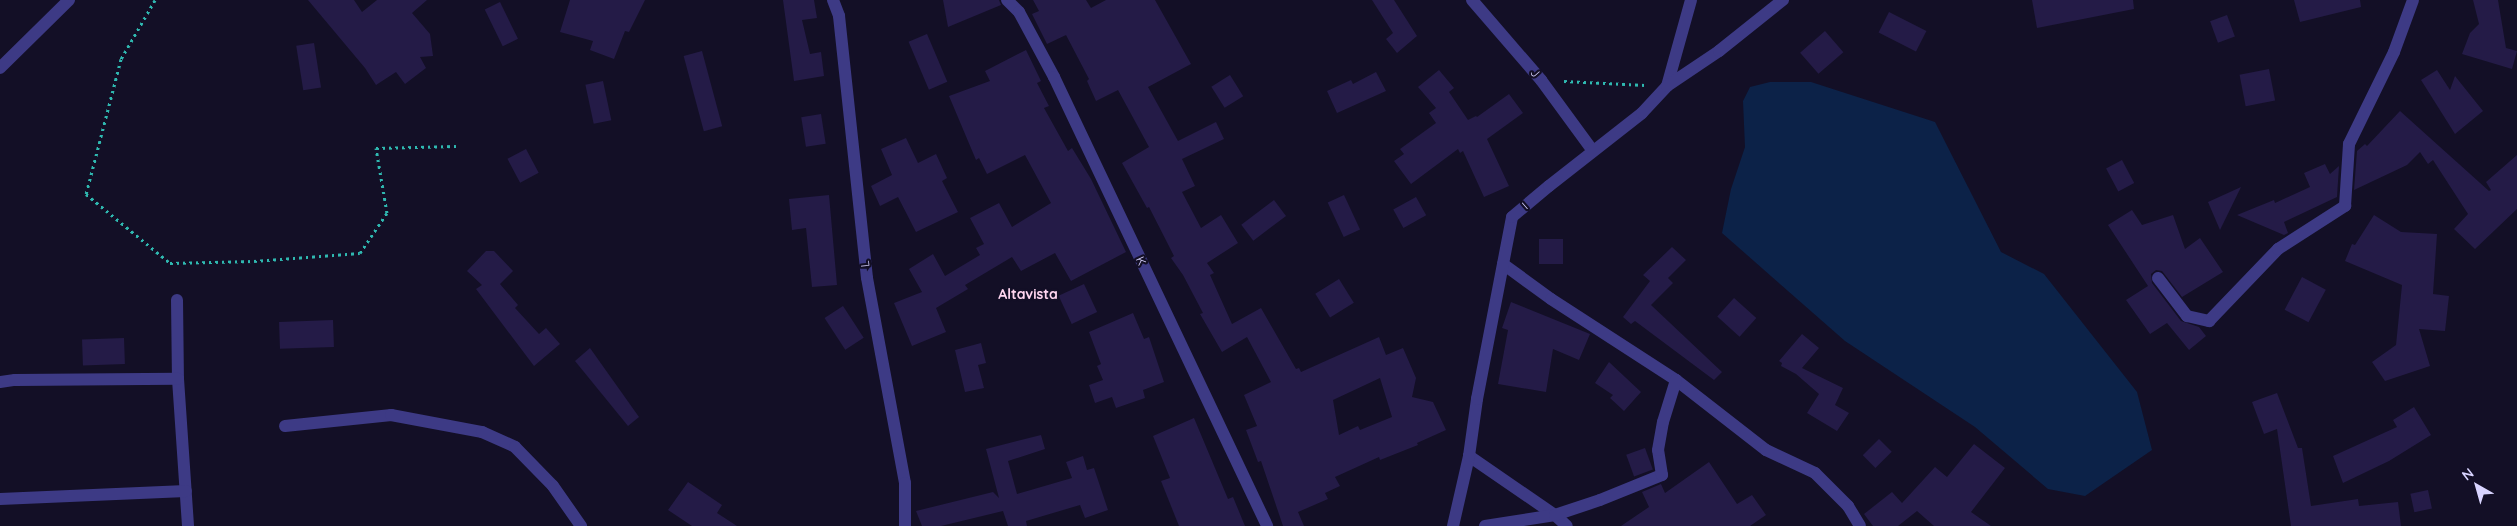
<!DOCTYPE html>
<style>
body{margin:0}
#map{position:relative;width:2517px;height:526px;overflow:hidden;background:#130f26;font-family:Quicksand,sans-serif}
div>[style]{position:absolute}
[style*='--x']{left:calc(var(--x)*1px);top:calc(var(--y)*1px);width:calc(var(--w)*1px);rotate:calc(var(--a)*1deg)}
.water>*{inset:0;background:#0c2248}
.building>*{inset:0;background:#241b47;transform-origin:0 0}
.path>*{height:3px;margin-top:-1.5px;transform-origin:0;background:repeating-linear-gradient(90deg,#2fb8b0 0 2.5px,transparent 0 6.5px)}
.minor>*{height:12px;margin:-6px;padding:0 6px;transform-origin:6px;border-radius:6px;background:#3d3a85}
span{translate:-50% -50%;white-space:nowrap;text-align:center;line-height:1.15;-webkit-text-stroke:4.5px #130f26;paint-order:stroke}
.street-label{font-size:12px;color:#d9d4ff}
.neighbourhood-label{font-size:14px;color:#ffd6f0;font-weight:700}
.north{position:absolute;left:2452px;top:461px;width:50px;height:50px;-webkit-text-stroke:4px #130f26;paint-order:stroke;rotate:322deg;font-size:14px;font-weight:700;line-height:20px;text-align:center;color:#d9d4ff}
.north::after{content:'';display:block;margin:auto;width:18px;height:22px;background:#d9d4ff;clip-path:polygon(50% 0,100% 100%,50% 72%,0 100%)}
</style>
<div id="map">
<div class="water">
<div style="clip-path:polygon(1770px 82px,1811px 82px,1935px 122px,2001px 252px,2044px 274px,2137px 392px,2152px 450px,2085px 496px,2048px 489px,1975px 427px,1845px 341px,1722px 233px,1731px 189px,1745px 147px,1743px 101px,1750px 87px)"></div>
</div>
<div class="building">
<div style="clip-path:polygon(308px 0,354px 0,362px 12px,377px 0,427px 0,412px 13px,430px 34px,433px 56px,420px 57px,426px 68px,405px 84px,396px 72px,376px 85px,365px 68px)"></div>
<div style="clip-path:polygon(570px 0,645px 0,629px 32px,625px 31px,614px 59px,590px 50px,593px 41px,560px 32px)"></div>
<div style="clip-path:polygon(783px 0,814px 0,817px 18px,802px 20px,810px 54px,821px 52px,824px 76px,794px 81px)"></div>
<div style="clip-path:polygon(943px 0,999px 0,1001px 5px,948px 27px)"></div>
<div style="clip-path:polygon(evenodd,1033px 0,1086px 0,1091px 8px,1106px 0,1155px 0,1191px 64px,1148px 87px,1178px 141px,1216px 122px,1224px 139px,1182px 159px,1195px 186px,1182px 192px,1201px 228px,1221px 215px,1238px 243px,1207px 263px,1214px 273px,1210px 275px,1232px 324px,1261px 308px,1296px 369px,1299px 368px,1301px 372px,1379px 337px,1386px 355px,1403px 348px,1416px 378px,1412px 397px,1433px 402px,1446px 430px,1417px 443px,1418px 445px,1380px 460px,1379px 457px,1335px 477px,1340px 486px,1325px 493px,1328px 499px,1298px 512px,1304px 526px,1283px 526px,1261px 461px,1258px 462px,1246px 430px,1257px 426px,1244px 395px,1271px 382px,1247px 337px,1222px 352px,1200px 314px,1203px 313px,1183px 275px,1171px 258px,1174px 256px,1149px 207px,1147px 208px,1122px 163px,1149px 147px,1118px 90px,1096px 101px,1087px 81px,1089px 79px,1066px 35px,1047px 44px,1032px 14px,1039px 11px,1033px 0,1380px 378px,1392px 417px,1360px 430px,1358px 426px,1339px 435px,1333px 400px,1380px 378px)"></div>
<div style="clip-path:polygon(1372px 0,1394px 0,1417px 36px,1397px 53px,1386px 39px,1393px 33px)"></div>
<div style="clip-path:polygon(2032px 0,2133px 0,2134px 9px,2037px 28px)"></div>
<div style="clip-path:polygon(2294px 0,2360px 0,2361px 7px,2300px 22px)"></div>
<div style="clip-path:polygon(2473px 0,2498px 0,2506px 48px,2517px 51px,2512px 69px,2462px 54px,2470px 33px,2479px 24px)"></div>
<div style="left:500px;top:2px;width:41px;height:17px;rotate:64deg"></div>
<div style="left:1889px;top:12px;width:42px;height:23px;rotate:27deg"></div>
<div style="left:2227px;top:15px;width:23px;height:18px;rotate:70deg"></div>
<div style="left:1825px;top:31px;width:28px;height:33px;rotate:49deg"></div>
<div style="left:927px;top:34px;width:52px;height:20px;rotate:67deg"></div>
<div style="left:314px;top:43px;width:45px;height:18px;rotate:81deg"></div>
<div style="clip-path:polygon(1026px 50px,1041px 81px,1037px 83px,1049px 106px,1044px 108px,1068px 151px,1072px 148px,1091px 179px,1126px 252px,1071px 281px,1055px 253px,1021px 271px,1012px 257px,965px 285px,968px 289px,936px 308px,946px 332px,912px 346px,894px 303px,922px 292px,909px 269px,933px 254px,945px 276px,980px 255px,976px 248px,984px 244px,970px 218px,999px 203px,1012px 227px,1051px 203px,1025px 155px,987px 174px,979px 158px,976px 160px,949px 96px,990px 81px,985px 71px)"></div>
<div style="left:702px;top:51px;width:78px;height:19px;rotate:75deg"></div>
<div style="left:2269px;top:69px;width:32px;height:30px;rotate:79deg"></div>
<div style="clip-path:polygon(1439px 70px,1454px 88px,1449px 92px,1468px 120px,1476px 116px,1477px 117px,1509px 94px,1523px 113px,1487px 139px,1509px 186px,1484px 197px,1463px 151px,1460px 153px,1458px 149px,1411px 184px,1394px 161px,1404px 154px,1400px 149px,1436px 123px,1429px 113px,1436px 108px,1418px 87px)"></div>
<div style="clip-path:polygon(2437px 70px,2450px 90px,2455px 76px,2483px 111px,2455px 134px,2421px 80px)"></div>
<div style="clip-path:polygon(1376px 72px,1386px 91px,1337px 113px,1327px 91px,1351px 80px,1353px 84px)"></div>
<div style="left:1230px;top:75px;width:25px;height:22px;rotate:58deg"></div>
<div style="left:603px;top:81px;width:40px;height:18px;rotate:78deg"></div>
<div style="clip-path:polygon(2400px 111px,2489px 191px,2491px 190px,2486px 182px,2517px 155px,2517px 209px,2475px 249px,2454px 229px,2468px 214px,2433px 160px,2428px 164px,2420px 152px,2407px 165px,2354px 190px,2357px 151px,2365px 144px,2367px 146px)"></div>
<div style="left:821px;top:114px;width:30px;height:20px;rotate:81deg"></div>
<div style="clip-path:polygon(906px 138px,918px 163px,936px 154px,947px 178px,942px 181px,958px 212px,916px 232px,898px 197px,880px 206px,871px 186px,892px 175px,881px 149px)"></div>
<div style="left:526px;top:149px;width:27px;height:21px;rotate:62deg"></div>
<div style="left:2122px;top:160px;width:26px;height:18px;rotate:62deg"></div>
<div style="clip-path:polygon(2325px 164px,2330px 174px,2339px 166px,2337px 197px,2284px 222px,2288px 233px,2284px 235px,2237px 215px,2274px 200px,2275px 203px,2310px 187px,2304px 173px)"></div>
<div style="clip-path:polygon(2241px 187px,2220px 230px,2208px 202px)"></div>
<div style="clip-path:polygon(829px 195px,837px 285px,812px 287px,806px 228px,792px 230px,789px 199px)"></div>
<div style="left:1344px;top:195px;width:38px;height:18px;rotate:65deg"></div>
<div style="left:1416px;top:197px;width:21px;height:26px;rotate:61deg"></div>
<div style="left:1274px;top:200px;width:20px;height:41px;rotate:53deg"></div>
<div style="clip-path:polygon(2132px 210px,2142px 225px,2173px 215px,2185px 249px,2200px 238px,2223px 272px,2182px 297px,2162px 271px,2156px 270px,2151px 274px,2152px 283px,2181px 321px,2199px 327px,2206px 336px,2189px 350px,2167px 323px,2150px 334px,2126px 300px,2148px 286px,2108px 225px)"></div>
<div style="clip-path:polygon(2374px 215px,2401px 232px,2437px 234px,2433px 294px,2449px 296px,2445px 331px,2419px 329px,2430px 366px,2385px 381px,2372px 362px,2396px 345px,2402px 285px,2345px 261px,2352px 244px,2355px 245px)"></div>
<div style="left:1563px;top:239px;width:25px;height:24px;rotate:90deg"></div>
<div style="clip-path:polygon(1672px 247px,1686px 260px,1668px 278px,1673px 283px,1651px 305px,1722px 372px,1714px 380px,1635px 321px,1631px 324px,1623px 317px,1650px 281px,1643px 275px)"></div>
<div style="clip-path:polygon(486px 251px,494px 251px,513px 271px,500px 284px,518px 305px,515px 308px,539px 334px,546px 328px,560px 344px,534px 366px,476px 289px,482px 285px,467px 271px)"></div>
<div style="left:2302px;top:277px;width:27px;height:37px;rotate:28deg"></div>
<div style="left:1339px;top:279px;width:28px;height:28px;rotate:58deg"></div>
<div style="left:1084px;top:284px;width:31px;height:28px;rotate:65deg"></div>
<div style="left:1734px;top:298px;width:30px;height:25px;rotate:42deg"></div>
<div style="clip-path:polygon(1511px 302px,1590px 334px,1579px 360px,1553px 349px,1546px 392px,1498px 384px,1508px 330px,1502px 328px)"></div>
<div style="left:843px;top:306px;width:38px;height:22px;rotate:57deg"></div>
<div style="clip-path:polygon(1133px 313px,1144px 339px,1149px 337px,1164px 382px,1143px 390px,1145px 398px,1116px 408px,1112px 397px,1095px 403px,1089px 385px,1103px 380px,1097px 366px,1101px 364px,1089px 332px)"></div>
<div style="left:333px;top:320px;width:27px;height:54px;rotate:88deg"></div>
<div style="clip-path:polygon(1802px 334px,1819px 348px,1802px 368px,1843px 388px,1835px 405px,1849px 413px,1837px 431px,1807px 413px,1819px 394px,1796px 374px,1781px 366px,1782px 363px,1779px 361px)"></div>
<div style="left:124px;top:338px;width:26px;height:42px;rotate:88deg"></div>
<div style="clip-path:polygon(981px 343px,986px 363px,978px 365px,984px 388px,965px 392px,955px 350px)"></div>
<div style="clip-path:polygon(590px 348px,639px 417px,628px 426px,575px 361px)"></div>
<div style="clip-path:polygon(1609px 362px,1641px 392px,1624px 411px,1610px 398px,1613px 395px,1595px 383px)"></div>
<div style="clip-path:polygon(2277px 393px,2298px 448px,2302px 448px,2311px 506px,2358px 499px,2359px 506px,2398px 502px,2401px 526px,2291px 526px,2277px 429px,2264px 434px,2252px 402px)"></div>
<div style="clip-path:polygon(2414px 407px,2431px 435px,2389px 461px,2343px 483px,2333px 456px,2397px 427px,2393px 420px)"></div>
<div style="clip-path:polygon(1194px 418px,1228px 499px,1233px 497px,1245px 526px,1179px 526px,1161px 481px,1170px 478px,1153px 436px)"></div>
<div style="clip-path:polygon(1041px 435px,1045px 449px,1008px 461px,1017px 494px,1072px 478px,1066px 462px,1083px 456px,1087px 470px,1094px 468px,1108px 510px,1085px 518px,1080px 505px,1026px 521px,1027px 526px,1008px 526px,1003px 511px,941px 526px,922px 526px,916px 511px,993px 492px,999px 498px,986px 449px)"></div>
<div style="left:1879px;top:439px;width:18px;height:23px;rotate:45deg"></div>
<div style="clip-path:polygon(1974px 444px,2005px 468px,1971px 512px,1991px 526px,1934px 526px,1917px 511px,1898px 526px,1873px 526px,1864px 514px,1892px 492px,1902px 503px,1935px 467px,1947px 477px)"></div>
<div style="left:1645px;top:448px;width:23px;height:20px;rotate:70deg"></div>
<div style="clip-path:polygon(1709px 462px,1737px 504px,1752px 495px,1766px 515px,1750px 526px,1621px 526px,1649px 507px,1642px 492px,1661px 484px,1665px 493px)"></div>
<div style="clip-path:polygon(688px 482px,722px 505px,717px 513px,737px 526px,692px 526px,668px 510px)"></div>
<div style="left:2428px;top:490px;width:19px;height:18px;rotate:78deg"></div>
</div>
<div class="path">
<div style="--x:155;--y:0;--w:68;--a:120"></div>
<div style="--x:121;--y:59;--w:139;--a:104.5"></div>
<div style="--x:86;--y:194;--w:109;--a:39.4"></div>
<div style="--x:170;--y:263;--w:84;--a:-1.4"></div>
<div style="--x:254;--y:261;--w:106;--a:-4.3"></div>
<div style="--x:360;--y:253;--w:48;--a:-56"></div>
<div style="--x:387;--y:213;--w:66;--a:-99.6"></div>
<div style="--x:376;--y:148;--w:80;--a:-1.4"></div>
<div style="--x:1564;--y:81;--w:81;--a:2.8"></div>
</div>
<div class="minor">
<div style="--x:833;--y:0;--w:17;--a:69"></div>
<div style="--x:839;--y:16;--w:263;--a:83.9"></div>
<div style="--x:867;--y:278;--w:208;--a:79.5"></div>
<div style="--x:905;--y:483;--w:43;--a:90"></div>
<div style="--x:1007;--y:0;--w:17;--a:45"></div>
<div style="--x:1019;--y:12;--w:74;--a:61.7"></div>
<div style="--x:1054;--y:77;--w:497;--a:64.6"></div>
<div style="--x:1472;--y:0;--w:106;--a:49.2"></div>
<div style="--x:1541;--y:80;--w:88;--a:53.8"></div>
<div style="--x:0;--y:68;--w:97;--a:-44.6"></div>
<div style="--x:1667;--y:86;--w:89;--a:-74.4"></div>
<div style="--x:1503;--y:264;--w:59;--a:36.1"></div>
<div style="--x:1551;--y:299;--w:149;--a:32.9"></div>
<div style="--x:1676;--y:380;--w:114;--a:37.9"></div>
<div style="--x:1766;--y:450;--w:54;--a:25.1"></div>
<div style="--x:1815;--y:473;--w:47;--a:45"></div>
<div style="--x:1848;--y:506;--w:23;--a:59"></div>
<div style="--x:2158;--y:278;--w:48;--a:52.7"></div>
<div style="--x:2187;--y:316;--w:23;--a:13"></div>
<div style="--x:2209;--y:321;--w:100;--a:-46.2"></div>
<div style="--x:2278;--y:249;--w:80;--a:-32.7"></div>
<div style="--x:2345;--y:206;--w:62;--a:-86.3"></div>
<div style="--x:2349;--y:144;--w:102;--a:-63.9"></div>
<div style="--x:2394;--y:52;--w:55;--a:-69.9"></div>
<div style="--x:177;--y:300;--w:79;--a:89.3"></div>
<div style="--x:178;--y:379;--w:147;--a:86.1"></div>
<div style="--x:0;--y:382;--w:15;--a:-8"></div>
<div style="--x:15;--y:380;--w:163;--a:-0.4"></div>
<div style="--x:285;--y:426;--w:107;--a:-5.9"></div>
<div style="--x:391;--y:415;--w:93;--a:10.6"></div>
<div style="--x:482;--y:432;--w:36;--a:24"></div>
<div style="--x:515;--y:447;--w:54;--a:45.7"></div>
<div style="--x:553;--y:486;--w:49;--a:55"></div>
<div style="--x:1469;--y:456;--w:104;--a:34.5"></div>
<div style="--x:1555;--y:515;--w:16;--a:43"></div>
<div style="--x:0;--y:499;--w:186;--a:-2.5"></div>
<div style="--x:1453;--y:526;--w:72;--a:-77.1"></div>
<div style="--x:1469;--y:456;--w:58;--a:-82"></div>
<div style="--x:1477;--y:399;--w:185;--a:-79.1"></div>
<div style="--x:1512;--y:217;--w:48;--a:-40"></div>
<div style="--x:1549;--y:186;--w:118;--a:-38.1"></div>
<div style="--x:1642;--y:113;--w:37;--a:-47"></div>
<div style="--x:1667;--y:86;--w:63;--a:-33.9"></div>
<div style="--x:1719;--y:51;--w:82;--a:-38.6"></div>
<div style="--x:1485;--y:526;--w:71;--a:-8.9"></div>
<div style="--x:1555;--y:515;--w:47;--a:-18.4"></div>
<div style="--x:1600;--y:500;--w:67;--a:-22"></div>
<div style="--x:1662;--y:475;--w:25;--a:-99"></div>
<div style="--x:1658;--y:450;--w:28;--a:-80"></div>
<div style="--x:1663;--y:422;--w:44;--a:-72.8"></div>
</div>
<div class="street-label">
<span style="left:1535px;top:73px;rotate:49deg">J</span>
<span style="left:1525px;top:206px;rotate:-41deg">I</span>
<span style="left:1141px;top:261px;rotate:65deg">K</span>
<span style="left:865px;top:264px;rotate:-96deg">L</span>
</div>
<div class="neighbourhood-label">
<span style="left:1028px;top:294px">Altavista</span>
</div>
<div class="north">N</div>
</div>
